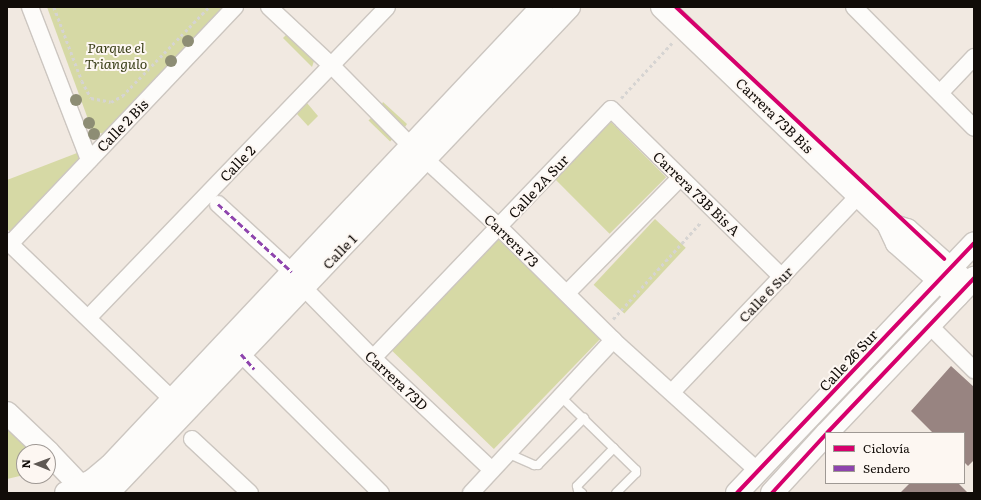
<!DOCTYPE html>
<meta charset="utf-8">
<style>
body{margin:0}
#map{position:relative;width:981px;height:500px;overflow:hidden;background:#f1e9e1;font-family:Literata,serif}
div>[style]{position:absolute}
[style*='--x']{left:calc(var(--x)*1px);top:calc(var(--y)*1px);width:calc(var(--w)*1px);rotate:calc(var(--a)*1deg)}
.green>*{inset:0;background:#d6d9a5;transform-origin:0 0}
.building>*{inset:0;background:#988481}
.path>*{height:2.5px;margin-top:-1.25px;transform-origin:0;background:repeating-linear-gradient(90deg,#d6d4d2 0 3px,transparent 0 6px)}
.roads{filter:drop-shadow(1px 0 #ccc6c0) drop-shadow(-1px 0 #ccc6c0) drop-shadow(0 1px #ccc6c0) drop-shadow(0 -1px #ccc6c0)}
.lane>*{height:8px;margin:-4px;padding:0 4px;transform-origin:4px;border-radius:4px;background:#fdfcfa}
.street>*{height:16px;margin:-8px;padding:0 8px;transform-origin:8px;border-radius:8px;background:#fdfcfa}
.secondary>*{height:22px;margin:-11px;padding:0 11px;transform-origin:11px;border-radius:11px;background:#fdfcfa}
.quiet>*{height:3px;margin-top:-1.5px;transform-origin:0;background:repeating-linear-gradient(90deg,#8e44ad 0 6px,transparent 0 9px)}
.cycleway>*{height:4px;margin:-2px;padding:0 2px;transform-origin:2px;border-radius:2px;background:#d6006c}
.trees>*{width:12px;height:12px;margin:-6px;border-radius:50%;background:#8d8d74}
span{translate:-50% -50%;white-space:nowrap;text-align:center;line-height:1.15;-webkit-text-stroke:4px #fdf7f2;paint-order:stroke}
.park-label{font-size:14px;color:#3c411a;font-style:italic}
.street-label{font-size:14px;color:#110c08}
.frame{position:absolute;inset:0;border:8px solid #110c08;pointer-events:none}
.legend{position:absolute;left:825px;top:432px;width:140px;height:52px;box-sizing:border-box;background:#fdf7f2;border:1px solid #9f9994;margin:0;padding:5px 7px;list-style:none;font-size:12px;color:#110c08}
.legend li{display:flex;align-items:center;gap:8px;height:20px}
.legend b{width:20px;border:1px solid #9f9994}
.north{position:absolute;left:16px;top:444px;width:40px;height:40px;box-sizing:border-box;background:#fdf7f2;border:1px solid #9f9994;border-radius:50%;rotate:271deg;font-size:11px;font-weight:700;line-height:16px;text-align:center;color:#110c08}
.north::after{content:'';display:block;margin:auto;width:14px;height:18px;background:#5f5954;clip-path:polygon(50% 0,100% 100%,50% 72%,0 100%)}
</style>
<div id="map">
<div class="green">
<div style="clip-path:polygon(47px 7px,229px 7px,108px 131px,103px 134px,92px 130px)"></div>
<div style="clip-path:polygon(288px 33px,314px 61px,312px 67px,283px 38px)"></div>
<div style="clip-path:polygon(383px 102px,407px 124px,405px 127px,381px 106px)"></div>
<div style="clip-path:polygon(307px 103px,318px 116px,308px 126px,297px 114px)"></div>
<div style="left:372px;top:117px;width:30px;height:5px;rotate:44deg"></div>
<div style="left:611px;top:122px;width:78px;height:80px;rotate:45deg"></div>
<div style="clip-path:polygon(77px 153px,82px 162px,14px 235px,7px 229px,7px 180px)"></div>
<div style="left:655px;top:219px;width:42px;height:90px;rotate:43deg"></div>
<div style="left:498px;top:239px;width:143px;height:154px;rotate:44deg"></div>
<div style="clip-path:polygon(7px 428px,32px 452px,24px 452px,24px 475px,7px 479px)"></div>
</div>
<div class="building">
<div style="clip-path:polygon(951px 366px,974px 387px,974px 460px,968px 466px,964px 462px,964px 433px,933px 433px,911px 411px)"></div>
<div style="clip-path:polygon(910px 483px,958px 483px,968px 493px,900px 493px)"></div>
</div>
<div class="path">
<div style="--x:54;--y:7;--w:79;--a:69.3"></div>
<div style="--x:82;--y:81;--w:19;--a:62"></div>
<div style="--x:91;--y:98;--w:20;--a:11"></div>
<div style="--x:111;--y:102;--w:13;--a:-29"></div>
<div style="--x:122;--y:96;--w:124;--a:-45.7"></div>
<div style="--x:621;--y:98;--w:75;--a:-47.2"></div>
<div style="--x:613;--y:319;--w:132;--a:-47.8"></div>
</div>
<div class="roads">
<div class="lane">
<div style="--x:560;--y:396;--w:106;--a:44.2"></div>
<div style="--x:636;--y:470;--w:3;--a:90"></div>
<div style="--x:636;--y:473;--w:28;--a:135"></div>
<div style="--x:507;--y:453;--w:30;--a:24"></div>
<div style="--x:534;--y:465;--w:4;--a:0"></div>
<div style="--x:538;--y:465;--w:66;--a:-45.6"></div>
<div style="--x:582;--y:493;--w:5;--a:-143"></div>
<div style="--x:578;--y:490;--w:4;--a:-104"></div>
<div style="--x:577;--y:486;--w:53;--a:-45.8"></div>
</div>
<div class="street">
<div style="--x:30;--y:7;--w:164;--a:68.9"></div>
<div style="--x:269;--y:7;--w:85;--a:43.1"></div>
<div style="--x:331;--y:65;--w:114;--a:45.4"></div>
<div style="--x:411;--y:146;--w:120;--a:42.6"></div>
<div style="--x:499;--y:227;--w:161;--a:44.7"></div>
<div style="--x:613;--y:340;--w:195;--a:42.1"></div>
<div style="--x:854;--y:7;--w:170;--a:45.2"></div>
<div style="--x:940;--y:93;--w:50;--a:-46.6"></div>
<div style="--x:218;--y:204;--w:100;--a:42.6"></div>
<div style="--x:7;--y:241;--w:228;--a:43.8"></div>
<div style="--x:10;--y:244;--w:327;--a:-46.5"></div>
<div style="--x:304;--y:288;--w:98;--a:45.4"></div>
<div style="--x:373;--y:358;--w:163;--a:43.3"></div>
<div style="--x:567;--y:293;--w:161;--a:-45.5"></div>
<div style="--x:88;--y:318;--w:431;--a:-46.1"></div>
<div style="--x:929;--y:325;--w:64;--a:45"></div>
<div style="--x:241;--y:354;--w:197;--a:44.8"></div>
<div style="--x:373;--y:358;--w:344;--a:-46.3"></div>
<div style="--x:611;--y:109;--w:240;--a:44.5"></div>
<div style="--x:672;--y:392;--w:270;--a:-46.5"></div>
<div style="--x:192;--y:439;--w:79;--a:43"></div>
<div style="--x:471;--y:493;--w:209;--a:-47.1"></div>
</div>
<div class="secondary">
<div style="--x:662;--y:7;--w:313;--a:43.8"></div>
<div style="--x:888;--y:224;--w:21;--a:65"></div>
<div style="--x:897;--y:243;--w:80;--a:41.5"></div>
<div style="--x:888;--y:224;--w:20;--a:18"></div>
<div style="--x:907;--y:230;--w:72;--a:41.6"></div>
<div style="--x:7;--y:413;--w:57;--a:43.6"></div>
<div style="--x:827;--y:433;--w:214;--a:-46.5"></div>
<div style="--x:48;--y:452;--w:57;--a:46.4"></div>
<div style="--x:66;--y:493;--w:29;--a:-25"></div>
<div style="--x:92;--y:481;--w:23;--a:-40"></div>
<div style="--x:110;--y:466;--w:630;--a:-46.74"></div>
<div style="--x:108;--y:493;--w:670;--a:-46.51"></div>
<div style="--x:737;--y:493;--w:344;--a:-46.5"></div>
<div style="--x:772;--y:493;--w:80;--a:-47.5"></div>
</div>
</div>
<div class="quiet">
<div style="--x:218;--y:204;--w:100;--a:42.6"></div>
<div style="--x:241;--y:354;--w:20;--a:49"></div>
</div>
<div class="cycleway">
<div style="--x:676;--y:7;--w:368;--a:43.2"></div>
<div style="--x:827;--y:433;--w:214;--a:-46.5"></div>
<div style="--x:737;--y:493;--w:344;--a:-46.5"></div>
<div style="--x:772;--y:493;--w:80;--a:-47.5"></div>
</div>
<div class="trees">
<div style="left:188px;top:41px"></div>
<div style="left:171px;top:61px"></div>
<div style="left:76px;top:100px"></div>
<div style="left:89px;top:123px"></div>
<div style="left:94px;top:134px"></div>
</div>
<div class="park-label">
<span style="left:116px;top:55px">Parque el<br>Triangulo</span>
</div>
<div class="street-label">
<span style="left:775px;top:115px;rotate:44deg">Carrera 73B Bis</span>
<span style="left:122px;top:125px;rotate:-46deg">Calle 2 Bis</span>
<span style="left:237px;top:163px;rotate:-46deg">Calle 2</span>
<span style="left:538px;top:186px;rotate:-47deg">Calle 2A Sur</span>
<span style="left:697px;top:193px;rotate:44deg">Carrera 73B Bis A</span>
<span style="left:512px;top:240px;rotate:44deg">Carrera 73</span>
<span style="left:339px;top:251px;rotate:-46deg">Calle 1</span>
<span style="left:765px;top:294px;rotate:-46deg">Calle 6 Sur</span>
<span style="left:848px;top:360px;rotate:-47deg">Calle 26 Sur</span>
<span style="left:397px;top:380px;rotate:43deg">Carrera 73D</span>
</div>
<div class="frame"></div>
<ul class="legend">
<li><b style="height:5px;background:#d6006c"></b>Ciclovía</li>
<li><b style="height:5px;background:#8e44ad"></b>Sendero</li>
</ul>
<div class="north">N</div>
</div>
